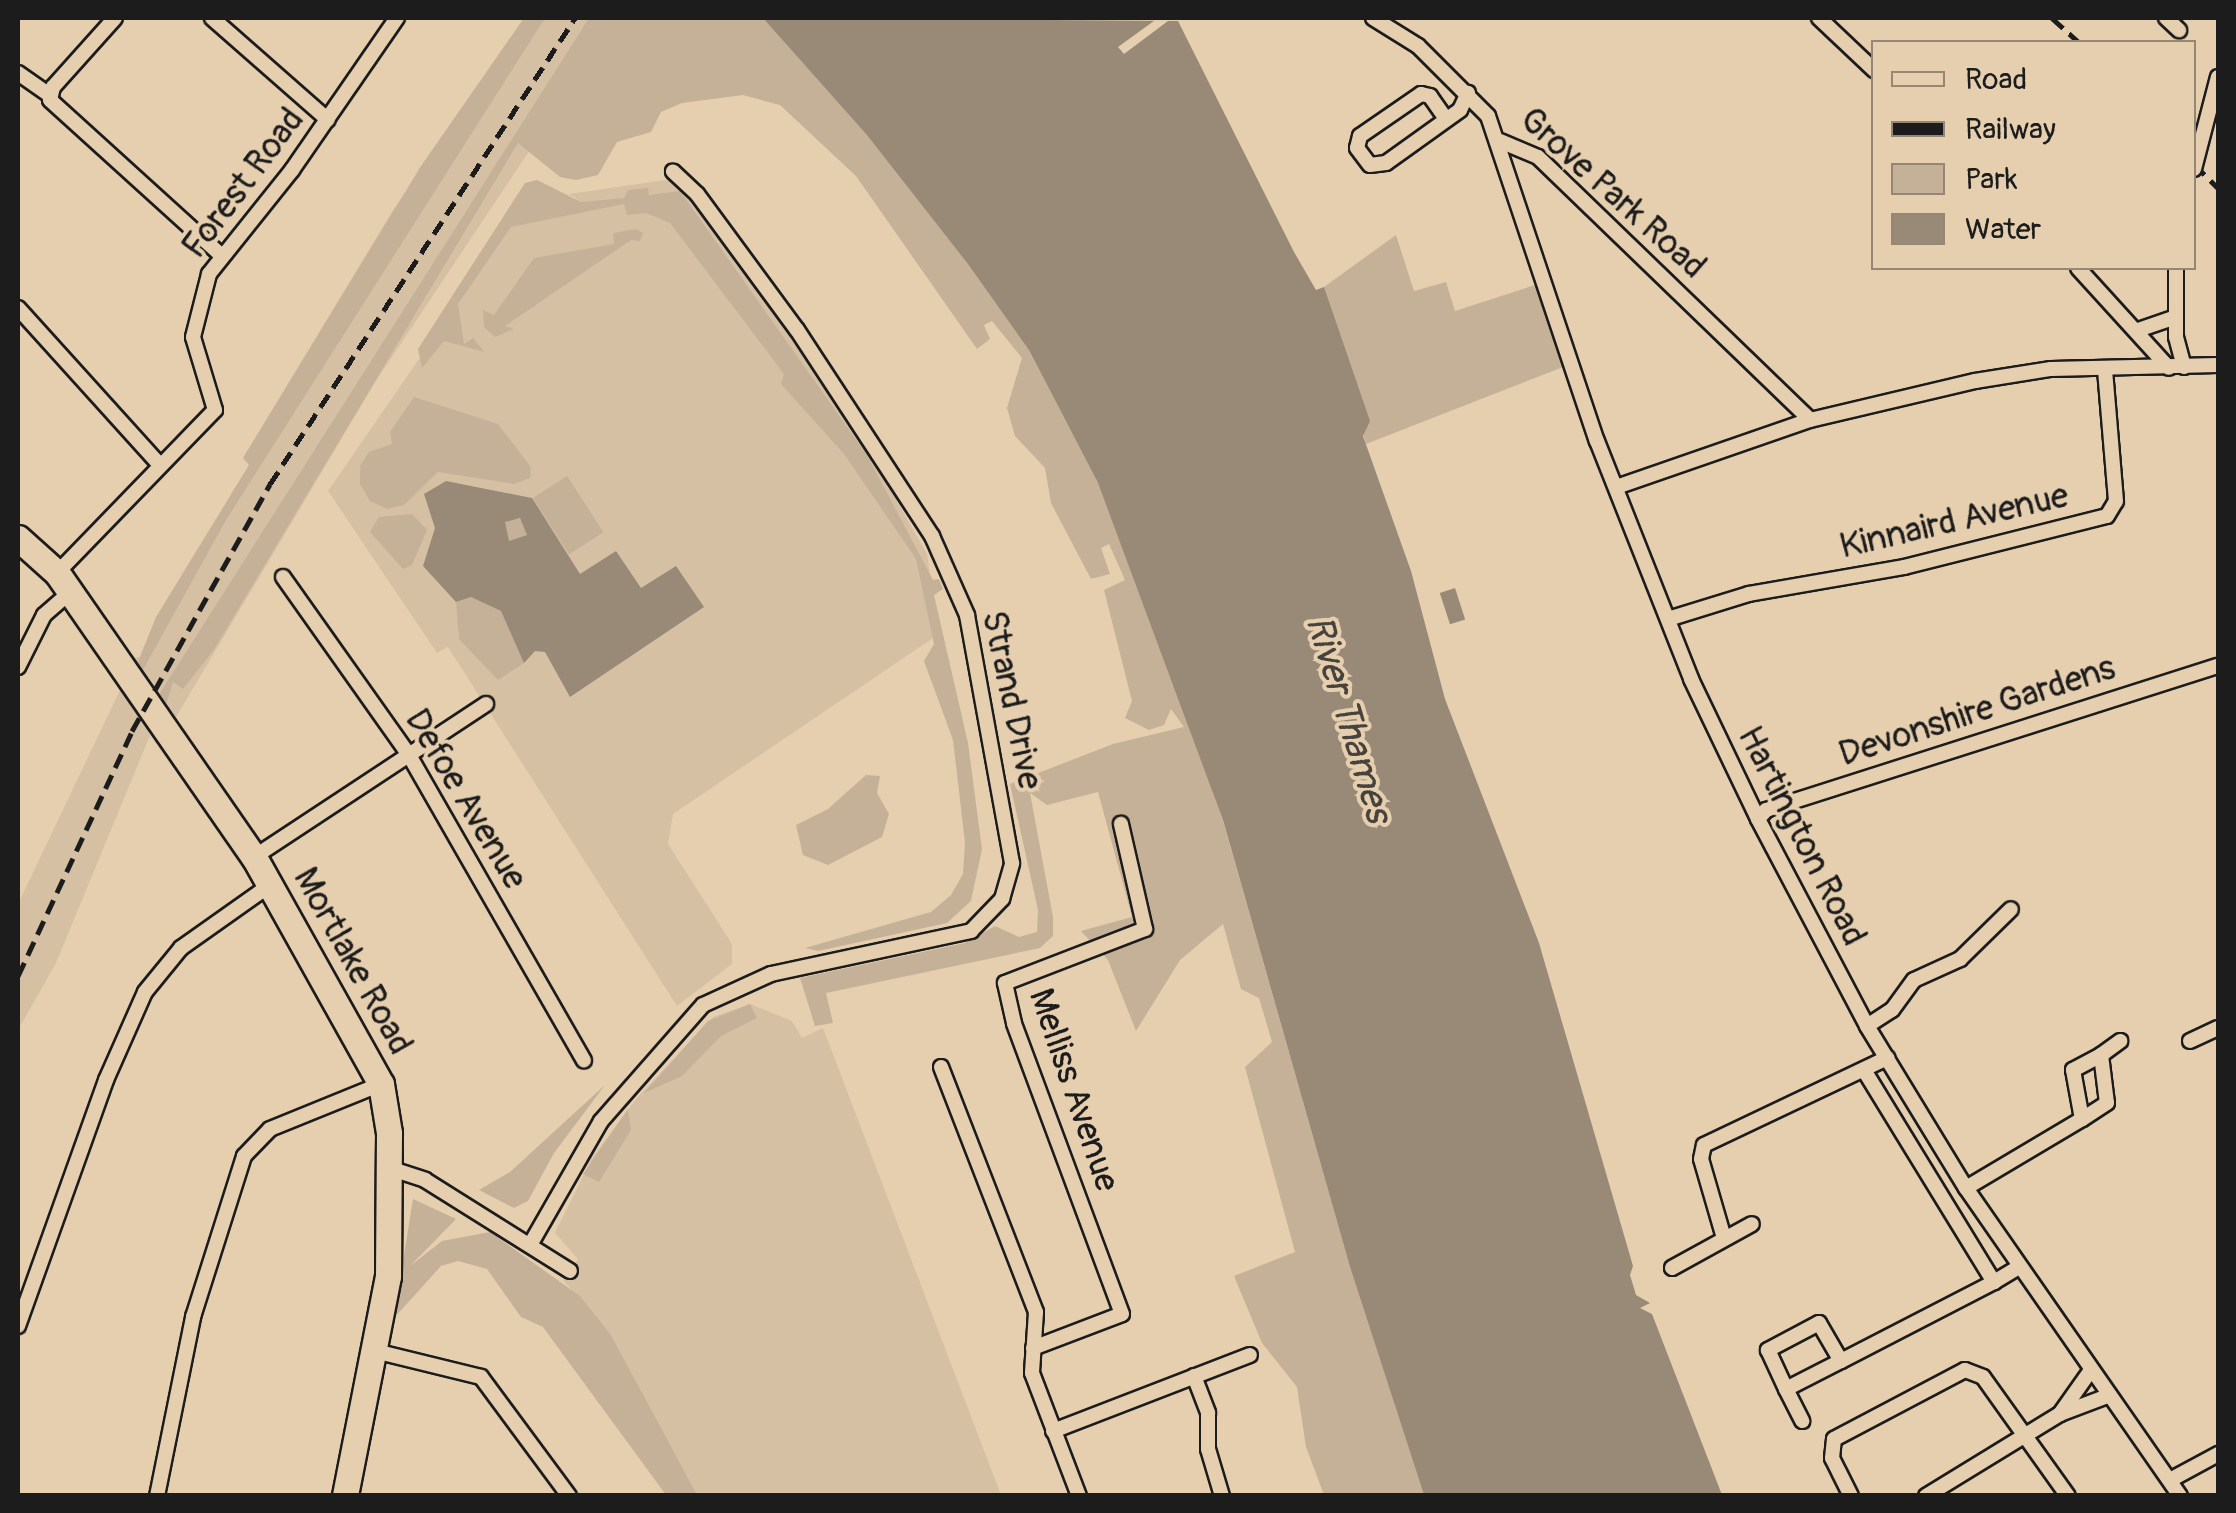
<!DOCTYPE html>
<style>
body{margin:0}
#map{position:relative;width:2236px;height:1513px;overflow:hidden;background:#e6cfaf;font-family:Pangolin,sans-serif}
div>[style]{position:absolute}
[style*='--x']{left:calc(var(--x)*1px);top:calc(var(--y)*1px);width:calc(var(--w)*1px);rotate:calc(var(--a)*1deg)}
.built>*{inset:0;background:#d5c0a3}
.green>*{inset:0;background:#c5b197;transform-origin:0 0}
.round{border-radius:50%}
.water>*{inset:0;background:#988a77;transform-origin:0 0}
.pier>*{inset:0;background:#e6cfaf}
.roads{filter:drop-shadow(2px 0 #1c1c1c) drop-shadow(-2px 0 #1c1c1c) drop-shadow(0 2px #1c1c1c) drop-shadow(0 -2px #1c1c1c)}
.street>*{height:14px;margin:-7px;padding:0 7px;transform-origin:7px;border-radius:7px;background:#e6cfaf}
.highway>*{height:25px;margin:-12.5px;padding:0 12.5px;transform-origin:12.5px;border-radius:12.5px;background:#e6cfaf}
.rail>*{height:5px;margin-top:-2.5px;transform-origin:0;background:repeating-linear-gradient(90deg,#1c1c1c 0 15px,transparent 0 23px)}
.bridges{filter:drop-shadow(2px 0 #1c1c1c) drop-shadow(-2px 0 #1c1c1c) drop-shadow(0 2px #1c1c1c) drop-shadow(0 -2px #1c1c1c)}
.street-bridge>*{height:14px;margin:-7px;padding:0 7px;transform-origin:7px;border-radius:7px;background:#e6cfaf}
span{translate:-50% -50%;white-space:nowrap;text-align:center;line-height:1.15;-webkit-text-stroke:8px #e6cfaf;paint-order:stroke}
.street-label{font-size:35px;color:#1c1c1c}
.water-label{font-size:38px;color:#47423c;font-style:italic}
.frame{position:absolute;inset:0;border:20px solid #1c1c1c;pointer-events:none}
.legend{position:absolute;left:1871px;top:40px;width:325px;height:230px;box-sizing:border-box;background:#e6cfaf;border:2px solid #958774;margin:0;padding:12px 18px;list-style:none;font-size:30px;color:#1c1c1c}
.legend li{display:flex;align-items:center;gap:20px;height:50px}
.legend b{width:50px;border:2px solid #958774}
</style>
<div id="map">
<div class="built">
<div style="clip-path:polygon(524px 18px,618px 18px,376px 381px,176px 717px,131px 659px,143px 656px,249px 465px,243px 458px,393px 210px)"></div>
<div style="clip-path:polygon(672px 179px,687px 185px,869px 452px,927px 554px,939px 634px,673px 814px,668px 844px,732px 944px,732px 964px,677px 1006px,448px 647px,437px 653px,328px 491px,510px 227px,581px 202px,569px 194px)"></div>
<div style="clip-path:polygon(121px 688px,151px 733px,56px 963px,18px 1030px,18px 904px)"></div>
<div style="clip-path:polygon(750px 1004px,792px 1021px,802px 1038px,823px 1028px,1001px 1495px,666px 1495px,683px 1472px,611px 1335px,563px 1280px,578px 1259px,555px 1233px,592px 1158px,636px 1099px,713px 1017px)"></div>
</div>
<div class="green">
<div style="clip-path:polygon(524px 18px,545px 18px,226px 520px,139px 677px,137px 664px,156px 617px,249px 465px,243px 458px,421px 166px)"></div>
<div style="clip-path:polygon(589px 18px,779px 18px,1014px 321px,1098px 483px,1160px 639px,1223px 821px,1350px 1267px,1424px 1495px,1324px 1495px,1306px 1447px,1297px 1387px,1262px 1343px,1234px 1276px,1295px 1252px,1245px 1067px,1272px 1042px,1259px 998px,1241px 989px,1223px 924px,1180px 960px,1136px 1031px,1108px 960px,1081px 931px,1132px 917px,1098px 792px,1047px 805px,1030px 793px,1053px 917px,1053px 936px,1040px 948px,826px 993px,833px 1023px,815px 1026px,800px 978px,965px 943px,995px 926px,1019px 937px,1037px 932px,1038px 910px,1010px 784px,1113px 744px,1184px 727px,1171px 709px,1164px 725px,1149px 730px,1125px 718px,1132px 701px,1104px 590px,1125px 580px,1109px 544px,1101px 548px,1110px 574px,1091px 579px,1051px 503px,1045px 468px,1015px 436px,1007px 408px,1022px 358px,992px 321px,984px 325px,990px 339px,977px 349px,856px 176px,780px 105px,743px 95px,682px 103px,661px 112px,651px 132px,617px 142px,598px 175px,576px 180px,560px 177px,518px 143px,213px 651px,183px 689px,173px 682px,163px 714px,153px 704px)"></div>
<div style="clip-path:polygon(537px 180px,581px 202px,624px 198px,628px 190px,648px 188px,649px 195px,680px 191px,867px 455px,933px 580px,939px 579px,943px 589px,934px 595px,968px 743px,982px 849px,971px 901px,947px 923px,818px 951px,805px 948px,931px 912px,951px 895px,963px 874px,965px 843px,953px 740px,924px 661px,934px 644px,916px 559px,844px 454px,781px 384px,784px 374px,670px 223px,646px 213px,627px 215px,624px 204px,511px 227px,458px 304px,464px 344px,473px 338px,484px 352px,444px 341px,422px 368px,418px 349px,525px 183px)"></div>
<div style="clip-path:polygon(636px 229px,643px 233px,640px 241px,631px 240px,505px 326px,514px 329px,495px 337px,484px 327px,483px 310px,494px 315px,534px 258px,614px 244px,613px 233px)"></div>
<div style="clip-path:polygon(1396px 235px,1414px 291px,1446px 282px,1455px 311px,1535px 285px,1563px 367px,1366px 444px,1324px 287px)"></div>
<div style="clip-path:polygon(414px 397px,498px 424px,531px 467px,530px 478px,514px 484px,438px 472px,404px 505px,387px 509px,370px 501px,360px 484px,360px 466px,369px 452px,392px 444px,390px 432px)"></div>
<div style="left:567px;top:476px;width:67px;height:41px;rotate:57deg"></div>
<div style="clip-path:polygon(412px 514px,427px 530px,412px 565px,403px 569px,370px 532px,379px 517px)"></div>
<div class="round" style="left:503px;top:518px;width:24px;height:24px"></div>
<div style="clip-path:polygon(471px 597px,501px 611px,519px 639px,524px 663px,498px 680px,459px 639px,456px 602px)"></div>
<div style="clip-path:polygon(866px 775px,880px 776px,877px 793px,889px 814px,882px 837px,828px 865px,803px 855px,796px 825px,828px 809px)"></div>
<div style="clip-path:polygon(750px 1004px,757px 1018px,721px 1036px,682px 1076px,644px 1093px,708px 1021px)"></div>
<div style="clip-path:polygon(605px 1085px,554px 1153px,528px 1201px,514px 1208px,479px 1190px,510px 1172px)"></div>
<div style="clip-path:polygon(628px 1109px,631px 1130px,599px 1182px,583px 1174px)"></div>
<div style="clip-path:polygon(413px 1199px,456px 1219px,410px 1266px,442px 1241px,490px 1232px,580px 1296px,611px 1335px,697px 1495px,666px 1495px,543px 1327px,521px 1317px,487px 1269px,458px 1261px,441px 1266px,394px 1318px)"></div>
</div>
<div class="water">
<div style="clip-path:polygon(763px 18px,1178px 21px,1294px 252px,1316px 290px,1324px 287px,1370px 421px,1363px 436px,1411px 571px,1445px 699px,1539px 943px,1633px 1266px,1630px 1275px,1636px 1295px,1650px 1303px,1640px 1308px,1652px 1314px,1722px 1495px,1424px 1495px,1350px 1267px,1223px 820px,1098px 483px,1029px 350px,968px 264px,867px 135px)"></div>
<div style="clip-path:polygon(evenodd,446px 481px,532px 498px,580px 574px,616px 551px,641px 588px,676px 566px,704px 607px,570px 697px,545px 652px,535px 651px,524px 663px,501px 611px,471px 597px,456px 602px,423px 566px,435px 528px,424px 494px,446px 481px,520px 518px,527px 535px,509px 541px,505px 522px,520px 518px)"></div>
<div style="left:1455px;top:588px;width:33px;height:16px;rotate:72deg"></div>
</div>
<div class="pier">
<div style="clip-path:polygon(1158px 18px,1172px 18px,1124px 54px,1118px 47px)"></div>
</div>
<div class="roads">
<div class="street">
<div style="--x:115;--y:18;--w:93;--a:131.9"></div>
<div style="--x:53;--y:87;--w:13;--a:103"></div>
<div style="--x:50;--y:100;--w:232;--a:42.2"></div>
<div style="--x:212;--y:18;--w:154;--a:41.3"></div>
<div style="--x:1373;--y:18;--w:53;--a:31.9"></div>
<div style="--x:1418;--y:46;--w:99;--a:45"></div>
<div style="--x:1488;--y:116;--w:343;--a:71.5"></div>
<div style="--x:1597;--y:441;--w:256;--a:68.4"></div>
<div style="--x:1691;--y:679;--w:155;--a:64.4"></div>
<div style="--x:1758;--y:819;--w:234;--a:62.2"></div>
<div style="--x:1867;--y:1026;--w:190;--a:58.6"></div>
<div style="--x:1966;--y:1188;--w:375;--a:55.2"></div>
<div style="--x:1819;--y:18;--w:76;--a:43.4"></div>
<div style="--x:2166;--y:18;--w:18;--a:43"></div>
<div style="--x:18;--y:73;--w:38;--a:35"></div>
<div style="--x:1446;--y:119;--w:28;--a:-125"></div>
<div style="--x:1430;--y:96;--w:9;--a:-167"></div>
<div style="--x:1421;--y:94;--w:74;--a:145.5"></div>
<div style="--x:1360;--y:136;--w:12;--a:104"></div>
<div style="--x:1357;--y:148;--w:21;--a:53"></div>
<div style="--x:1370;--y:165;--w:16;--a:-7"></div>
<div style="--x:1386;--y:163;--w:91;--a:-35.6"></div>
<div style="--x:1460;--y:110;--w:19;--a:-65"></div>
<div style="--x:1500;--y:141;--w:41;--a:22.8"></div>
<div style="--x:1538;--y:157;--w:378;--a:44"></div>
<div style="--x:2078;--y:268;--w:135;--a:47.7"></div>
<div style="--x:2176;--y:268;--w:69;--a:90"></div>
<div style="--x:2176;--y:337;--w:31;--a:75"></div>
<div style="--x:18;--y:308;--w:210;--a:47.9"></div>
<div style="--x:2138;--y:330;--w:39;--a:-19"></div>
<div style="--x:1619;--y:486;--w:202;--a:-19.1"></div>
<div style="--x:1810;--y:420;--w:170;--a:-13.3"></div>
<div style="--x:1975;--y:381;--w:77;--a:-9"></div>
<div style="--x:2051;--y:369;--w:167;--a:-1.4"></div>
<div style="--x:57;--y:573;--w:227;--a:-45.9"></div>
<div style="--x:215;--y:410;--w:76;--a:-106.8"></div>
<div style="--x:193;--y:337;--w:65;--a:-75.7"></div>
<div style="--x:209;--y:274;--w:133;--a:-51.4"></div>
<div style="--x:292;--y:170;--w:185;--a:-55.4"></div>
<div style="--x:283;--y:577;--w:218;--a:54.7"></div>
<div style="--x:409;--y:755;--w:352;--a:60.2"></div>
<div style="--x:1668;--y:619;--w:85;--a:-17.2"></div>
<div style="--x:1749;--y:594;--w:157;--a:-9.9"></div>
<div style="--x:1904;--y:567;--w:209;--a:-14.1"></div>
<div style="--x:2107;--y:516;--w:17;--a:-59"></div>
<div style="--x:2116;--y:501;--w:132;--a:-94.8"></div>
<div style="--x:18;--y:667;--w:58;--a:-63.4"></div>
<div style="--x:44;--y:615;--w:35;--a:-41"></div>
<div style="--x:1758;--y:819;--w:12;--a:-48"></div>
<div style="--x:1766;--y:810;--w:474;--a:-17.7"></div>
<div style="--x:254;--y:857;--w:278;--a:-33.4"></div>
<div style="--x:1867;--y:1026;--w:30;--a:-33"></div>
<div style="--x:1892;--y:1010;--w:37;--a:-54"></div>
<div style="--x:1914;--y:980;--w:51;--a:-24.5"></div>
<div style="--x:1960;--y:959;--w:71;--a:-44.4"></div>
<div style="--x:2190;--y:1041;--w:31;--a:-25"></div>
<div style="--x:2101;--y:1055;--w:48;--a:82.9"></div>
<div style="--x:2107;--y:1103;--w:30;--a:147"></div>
<div style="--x:2082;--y:1119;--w:50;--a:-100.4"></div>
<div style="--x:2073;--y:1070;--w:32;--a:-28"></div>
<div style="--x:2101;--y:1055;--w:24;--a:-36"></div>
<div style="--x:941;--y:1067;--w:263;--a:68.8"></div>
<div style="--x:1036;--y:1312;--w:61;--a:93.8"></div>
<div style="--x:1032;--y:1373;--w:132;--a:69.1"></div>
<div style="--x:1864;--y:1070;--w:249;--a:58.5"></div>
<div style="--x:389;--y:1168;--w:38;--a:18"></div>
<div style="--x:425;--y:1180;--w:171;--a:32.1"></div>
<div style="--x:1966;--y:1188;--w:135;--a:-30.7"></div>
<div style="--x:1724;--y:1238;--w:82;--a:-106.2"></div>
<div style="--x:1701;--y:1159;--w:14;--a:-78"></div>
<div style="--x:1704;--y:1145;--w:203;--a:-25.4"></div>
<div style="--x:530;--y:1245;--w:143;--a:-60.2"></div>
<div style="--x:601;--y:1121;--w:154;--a:-48.7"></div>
<div style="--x:703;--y:1005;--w:75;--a:-24.5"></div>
<div style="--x:771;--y:974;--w:205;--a:-12.1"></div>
<div style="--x:971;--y:931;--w:45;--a:-45.9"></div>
<div style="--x:1002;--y:899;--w:37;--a:-74"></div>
<div style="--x:1012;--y:863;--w:252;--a:-100.3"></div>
<div style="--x:967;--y:615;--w:86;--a:-113.9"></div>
<div style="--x:932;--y:536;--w:246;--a:-123.2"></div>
<div style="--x:797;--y:330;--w:169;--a:-126.3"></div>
<div style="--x:697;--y:194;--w:33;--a:-137"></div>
<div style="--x:1672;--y:1268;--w:91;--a:-28.8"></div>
<div style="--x:18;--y:1326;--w:261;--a:-70.3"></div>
<div style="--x:106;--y:1080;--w:96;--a:-66.1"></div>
<div style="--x:145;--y:992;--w:57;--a:-50.7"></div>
<div style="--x:181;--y:948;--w:109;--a:-35.3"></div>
<div style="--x:1033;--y:1348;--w:95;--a:-20.9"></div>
<div style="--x:1122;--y:1314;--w:310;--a:-110.4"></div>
<div style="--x:1014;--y:1023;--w:41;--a:-102.7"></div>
<div style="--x:1005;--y:983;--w:150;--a:-21.1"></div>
<div style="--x:1145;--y:929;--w:108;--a:-102.9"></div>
<div style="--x:375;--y:1351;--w:109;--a:13.8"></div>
<div style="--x:481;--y:1377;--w:148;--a:53.5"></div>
<div style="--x:1841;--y:1361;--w:44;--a:-120.1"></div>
<div style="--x:1819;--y:1323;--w:58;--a:152.1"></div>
<div style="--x:1768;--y:1350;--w:43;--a:65.2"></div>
<div style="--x:1786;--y:1389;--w:62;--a:-27"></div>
<div style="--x:1841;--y:1361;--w:172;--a:-27.3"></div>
<div style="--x:1994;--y:1282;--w:29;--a:-31"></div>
<div style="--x:2091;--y:1370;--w:54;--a:125.2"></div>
<div style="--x:2060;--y:1414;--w:53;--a:-20.8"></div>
<div style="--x:1194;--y:1376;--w:40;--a:69"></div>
<div style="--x:1208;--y:1413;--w:36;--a:90"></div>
<div style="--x:1208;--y:1449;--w:49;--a:73.4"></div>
<div style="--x:1786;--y:1389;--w:36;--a:63"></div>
<div style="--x:1053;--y:1431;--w:211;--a:-21.1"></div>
<div style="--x:2170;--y:1480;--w:55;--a:-28.4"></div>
<div style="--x:157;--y:1496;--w:183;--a:-78.6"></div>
<div style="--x:193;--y:1317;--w:169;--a:-72.4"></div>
<div style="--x:244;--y:1156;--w:37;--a:-46"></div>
<div style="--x:270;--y:1129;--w:120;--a:-22.1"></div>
<div style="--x:1851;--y:1496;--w:42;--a:-116.6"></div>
<div style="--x:1832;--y:1458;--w:19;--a:-84"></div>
<div style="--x:1834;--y:1439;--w:148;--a:-27.8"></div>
<div style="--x:1965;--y:1370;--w:19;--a:21"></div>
<div style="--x:1983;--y:1377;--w:146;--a:54.5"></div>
<div style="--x:1926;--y:1496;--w:157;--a:-31.5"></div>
</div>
<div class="highway">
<div style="--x:18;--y:538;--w:52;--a:41.9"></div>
<div style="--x:57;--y:573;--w:346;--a:55.3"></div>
<div style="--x:254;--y:857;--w:260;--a:60.8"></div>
<div style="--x:381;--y:1084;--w:50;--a:80.7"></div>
<div style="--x:389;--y:1133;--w:143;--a:90.4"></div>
<div style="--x:388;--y:1276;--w:224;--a:101.1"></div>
</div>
</div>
<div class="rail">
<div style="--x:2052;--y:18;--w:36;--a:42"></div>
<div style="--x:2194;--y:164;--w:34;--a:45"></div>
<div style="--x:18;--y:976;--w:270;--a:-65"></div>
<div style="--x:132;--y:731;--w:283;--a:-60.8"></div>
<div style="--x:270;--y:484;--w:557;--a:-56.79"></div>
</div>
<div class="bridges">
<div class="street-bridge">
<div style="--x:2194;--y:169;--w:95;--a:-75.4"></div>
</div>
</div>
<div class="street-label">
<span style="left:243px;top:183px;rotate:-53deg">Forest Road</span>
<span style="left:1613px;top:193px;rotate:42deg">Grove Park Road</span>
<span style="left:1954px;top:521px;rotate:-13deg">Kinnaird Avenue</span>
<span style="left:1012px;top:700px;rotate:78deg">Strand Drive</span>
<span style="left:1977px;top:711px;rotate:-18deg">Devonshire Gardens</span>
<span style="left:466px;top:799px;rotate:59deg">Defoe Avenue</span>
<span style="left:1802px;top:836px;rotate:63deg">Hartington Road</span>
<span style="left:353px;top:961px;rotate:61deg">Mortlake Road</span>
<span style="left:1074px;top:1090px;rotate:71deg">Melliss Avenue</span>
</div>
<div class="water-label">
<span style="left:1348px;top:719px;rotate:73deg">River Thames</span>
</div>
<div class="frame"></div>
<ul class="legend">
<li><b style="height:12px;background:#e6cfaf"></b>Road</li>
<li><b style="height:12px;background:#1c1c1c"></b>Railway</li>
<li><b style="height:28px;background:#c5b197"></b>Park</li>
<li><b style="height:28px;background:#988a77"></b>Water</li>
</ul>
</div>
